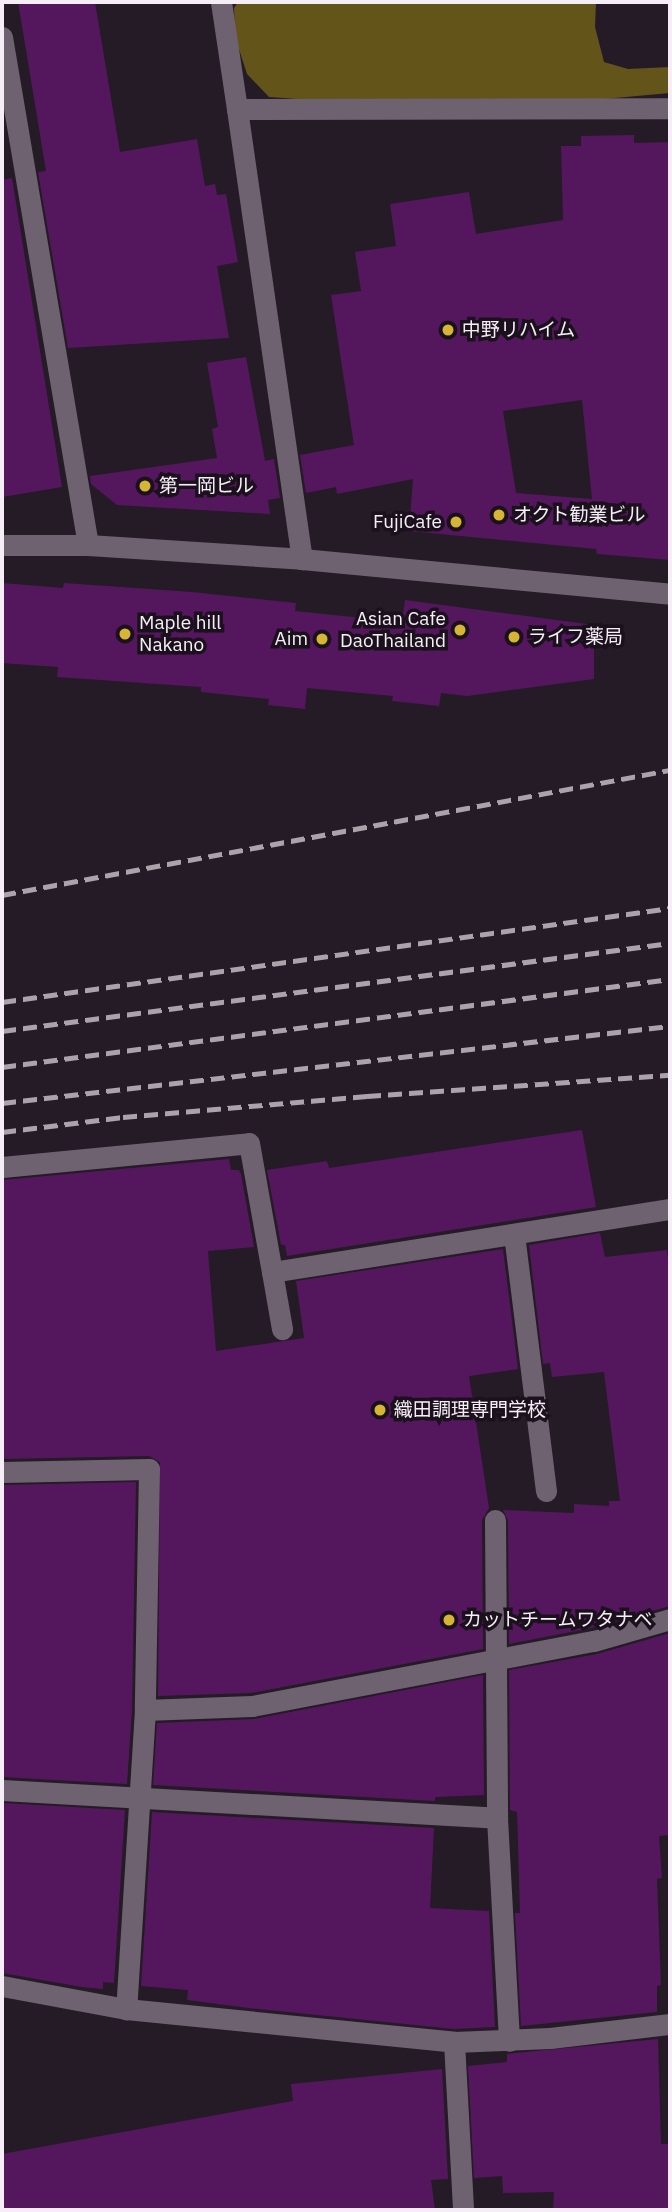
<!DOCTYPE html>
<meta charset="utf-8">
<style>
body{margin:0}
#map{position:relative;width:672px;height:2212px;overflow:hidden;background:#251b26;font-family:"IBM Plex Sans","Noto Sans JP",sans-serif}
div>[style]{position:absolute}
[style*='--x']{left:calc(var(--x)*1px);top:calc(var(--y)*1px);width:calc(var(--w)*1px);rotate:calc(var(--a)*1deg)}
.forest>*{inset:0;background:#63541a}
.building>*{inset:0;background:#54175e}
.minor>*{height:21px;margin:-10.5px;padding:0 10.5px;transform-origin:10.5px;border-radius:10.5px;background:#6e6270}
.rail>*{height:5px;margin-top:-2.5px;transform-origin:0;background:repeating-linear-gradient(90deg,#aba3ac 0 14px,transparent 0 21px)}
.dots>*{width:19px;height:19px;translate:-50% -50%;box-sizing:border-box;border:4px solid #1b111d;border-radius:50%}
span{translate:-50% -50%;white-space:nowrap;text-align:center;line-height:1.15;-webkit-text-stroke:7px #1b111d;paint-order:stroke}
.poi-label{font-size:19px;color:#f5eef6}
.left{translate:0 -50%;text-align:left}
.right{translate:-100% -50%;text-align:right}
.frame{position:absolute;inset:0;border:4px solid #f5eef6;pointer-events:none}
</style>
<div id="map">
<div class="forest">
<div style="clip-path:polygon(238px 2px,596px 2px,595px 27px,604px 62px,628px 69px,670px 67px,670px 93px,604px 99px,312px 100px,269px 97px,247px 74px,235px 37px,234px 8px)"></div>
</div>
<div class="building">
<div style="clip-path:polygon(18px 2px,95px 2px,120px 152px,197px 139px,205px 186px,215px 184px,217px 195px,226px 194px,238px 262px,217px 266px,229px 338px,68px 348px,38px 172px,46px 171px)"></div>
<div style="clip-path:polygon(evenodd,634px 135px,634px 143px,670px 142px,670px 560px,597px 554px,596px 549px,409px 531px,413px 479px,337px 494px,336px 487px,306px 493px,300px 455px,354px 445px,331px 295px,361px 291px,355px 252px,396px 246px,390px 204px,469px 192px,476px 234px,563px 220px,561px 146px,581px 146px,581px 136px,634px 135px,582px 400px,592px 499px,516px 493px,503px 411px,582px 400px)"></div>
<div style="clip-path:polygon(12px 178px,62px 487px,2px 497px,2px 180px)"></div>
<div style="clip-path:polygon(246px 357px,265px 461px,274px 459px,280px 498px,268px 500px,270px 514px,117px 505px,91px 484px,90px 476px,217px 458px,212px 429px,218px 427px,207px 363px)"></div>
<div style="clip-path:polygon(2px 583px,63px 588px,64px 583px,192px 592px,296px 603px,295px 611px,402px 622px,405px 600px,594px 625px,594px 679px,467px 696px,441px 693px,439px 706px,392px 701px,393px 696px,307px 688px,305px 709px,268px 705px,269px 699px,201px 692px,201px 687px,57px 677px,58px 667px,2px 663px)"></div>
<div style="clip-path:polygon(582px 1130px,596px 1207px,287px 1256px,285px 1245px,281px 1245px,267px 1170px,327px 1161px,329px 1168px)"></div>
<div style="clip-path:polygon(229px 1159px,231px 1170px,239px 1170px,241px 1174px,254px 1247px,208px 1251px,216px 1351px,304px 1338px,296px 1281px,503px 1249px,518px 1369px,469px 1376px,489px 1508px,482px 1520px,483px 1649px,251px 1693px,158px 1696px,160px 1462px,149px 1456px,2px 1459px,2px 1180px)"></div>
<div style="clip-path:polygon(600px 1233px,605px 1257px,667px 1250px,670px 1274px,670px 1606px,591px 1628px,509px 1644px,508px 1520px,503px 1510px,574px 1513px,574px 1504px,609px 1506px,609px 1501px,620px 1501px,604px 1372px,552px 1377px,550px 1363px,543px 1364px,529px 1245px)"></div>
<div style="clip-path:polygon(136px 1482px,132px 1709px,127px 1784px,2px 1777px,2px 1485px)"></div>
<div style="clip-path:polygon(670px 1633px,670px 1835px,659px 1836px,662px 1878px,657px 1879px,661px 1985px,657px 1986px,657px 2012px,521px 2026px,515px 1913px,520px 1913px,517px 1812px,510px 1810px,509px 1670px,597px 1654px)"></div>
<div style="clip-path:polygon(483px 1675px,484px 1795px,435px 1797px,435px 1801px,153px 1785px,157px 1723px,254px 1719px)"></div>
<div style="clip-path:polygon(2px 1803px,125px 1810px,114px 1983px,103px 1982px,103px 1989px,82px 1987px,2px 1973px)"></div>
<div style="clip-path:polygon(152px 1812px,434px 1828px,430px 1908px,489px 1911px,495px 2027px,454px 2029px,249px 2008px,187px 2000px,188px 1990px,141px 1986px)"></div>
<div style="clip-path:polygon(658px 2039px,661px 2144px,670px 2144px,670px 2210px,553px 2210px,554px 2192px,503px 2193px,502px 2176px,474px 2178px,468px 2066px,507px 2062px,507px 2054px,515px 2053px)"></div>
<div style="clip-path:polygon(442px 2069px,448px 2179px,431px 2180px,435px 2210px,2px 2210px,2px 2154px,293px 2101px,291px 2084px)"></div>
</div>
<div class="minor">
<div style="--x:221;--y:2;--w:108;--a:81.5"></div>
<div style="--x:237;--y:109;--w:433;--a:-0.1"></div>
<div style="--x:2;--y:37;--w:515;--a:80.39"></div>
<div style="--x:237;--y:109;--w:455;--a:81.8"></div>
<div style="--x:2;--y:545;--w:86;--a:0"></div>
<div style="--x:88;--y:545;--w:214;--a:3.7"></div>
<div style="--x:302;--y:559;--w:370;--a:5.4"></div>
<div style="--x:2;--y:1167;--w:248;--a:-5.5"></div>
<div style="--x:249;--y:1143;--w:131;--a:79.9"></div>
<div style="--x:272;--y:1272;--w:403;--a:-9"></div>
<div style="--x:514;--y:1234;--w:259;--a:82.9"></div>
<div style="--x:272;--y:1272;--w:58;--a:80"></div>
<div style="--x:2;--y:1472;--w:147;--a:-1.2"></div>
<div style="--x:149;--y:1469;--w:241;--a:91"></div>
<div style="--x:145;--y:1710;--w:300;--a:93.6"></div>
<div style="--x:495;--y:1520;--w:298;--a:89.6"></div>
<div style="--x:497;--y:1818;--w:223;--a:86.9"></div>
<div style="--x:145;--y:1710;--w:107;--a:-2.1"></div>
<div style="--x:252;--y:1706;--w:348;--a:-10.8"></div>
<div style="--x:594;--y:1641;--w:79;--a:-16.1"></div>
<div style="--x:2;--y:1790;--w:496;--a:3.2"></div>
<div style="--x:2;--y:1986;--w:126;--a:10.5"></div>
<div style="--x:126;--y:2009;--w:330;--a:5.7"></div>
<div style="--x:454;--y:2042;--w:96;--a:-2.4"></div>
<div style="--x:550;--y:2038;--w:121;--a:-6.7"></div>
<div style="--x:454;--y:2042;--w:168;--a:86.9"></div>
</div>
<div class="rail">
<div style="--x:2;--y:895;--w:680;--a:-10.6"></div>
<div style="--x:2;--y:1002;--w:675;--a:-8.01"></div>
<div style="--x:2;--y:1031;--w:674;--a:-7.5"></div>
<div style="--x:2;--y:1067;--w:674;--a:-7.5"></div>
<div style="--x:2;--y:1103;--w:672;--a:-6.58"></div>
<div style="--x:2;--y:1132;--w:122;--a:-7.1"></div>
<div style="--x:123;--y:1117;--w:245;--a:-4.9"></div>
<div style="--x:367;--y:1096;--w:304;--a:-4"></div>
</div>
<div class="dots">
<div style="left:448px;top:330px;background:#d7b534"></div>
<div style="left:145px;top:486px;background:#d7b534"></div>
<div style="left:499px;top:515px;background:#d7b534"></div>
<div style="left:456px;top:522px;background:#d7b534"></div>
<div style="left:460px;top:630px;background:#d7b534"></div>
<div style="left:125px;top:634px;background:#d7b534"></div>
<div style="left:514px;top:637px;background:#d7b534"></div>
<div style="left:322px;top:639px;background:#d7b534"></div>
<div style="left:380px;top:1410px;background:#d7b534"></div>
<div style="left:449px;top:1620px;background:#d7b534"></div>
</div>
<div class="poi-label">
<span class="left" style="left:462px;top:330px">中野リハイム</span>
<span class="left" style="left:159px;top:486px">第一岡ビル</span>
<span class="left" style="left:513px;top:515px">オクト勧業ビル</span>
<span class="right" style="left:442px;top:522px">FujiCafe</span>
<span class="right" style="left:446px;top:630px">Asian Cafe<br>DaoThailand</span>
<span class="left" style="left:139px;top:634px">Maple hill<br>Nakano</span>
<span class="left" style="left:528px;top:637px">ライフ薬局</span>
<span class="right" style="left:308px;top:639px">Aim</span>
<span class="left" style="left:394px;top:1410px">織田調理専門学校</span>
<span class="left" style="left:463px;top:1620px">カットチームワタナベ</span>
</div>
<div class="frame"></div>
</div>
